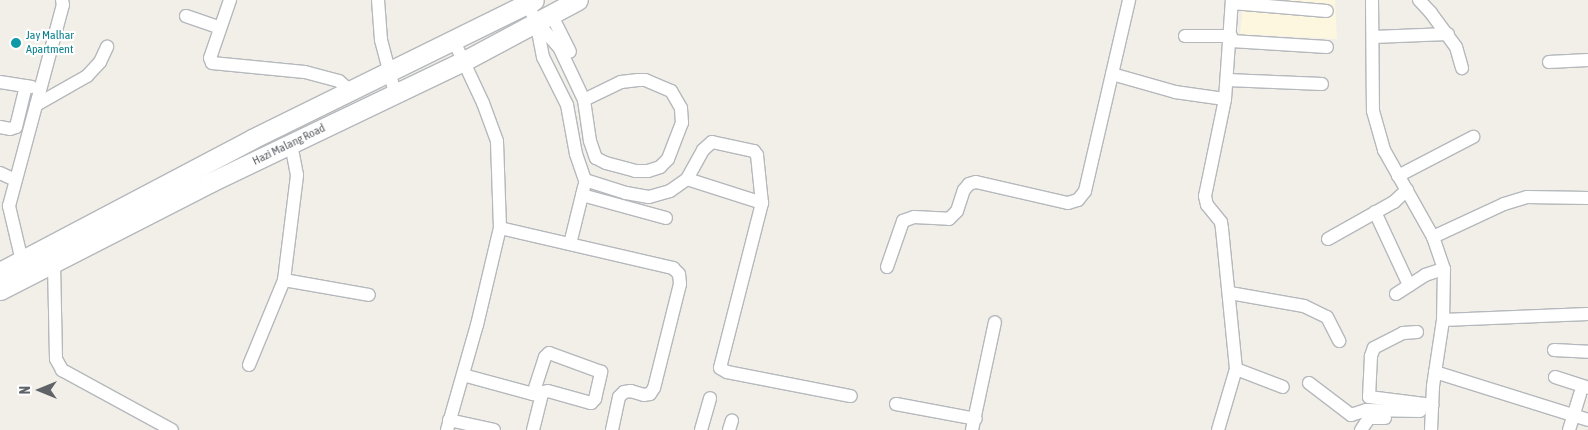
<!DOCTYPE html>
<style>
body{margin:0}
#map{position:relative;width:1588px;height:430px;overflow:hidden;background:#f1efe8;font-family:"Asap Condensed",sans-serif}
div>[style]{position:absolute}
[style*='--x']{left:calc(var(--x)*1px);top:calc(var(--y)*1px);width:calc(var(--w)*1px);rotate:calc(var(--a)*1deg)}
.commercial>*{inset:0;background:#fef7e0}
.roads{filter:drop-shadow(1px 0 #b5b8bc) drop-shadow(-1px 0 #b5b8bc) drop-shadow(0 1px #b5b8bc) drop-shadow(0 -1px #b5b8bc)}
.street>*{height:12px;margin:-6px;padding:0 6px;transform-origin:6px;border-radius:6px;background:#fff}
.secondary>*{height:19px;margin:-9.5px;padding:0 9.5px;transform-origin:9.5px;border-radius:9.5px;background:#fff}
.dots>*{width:14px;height:14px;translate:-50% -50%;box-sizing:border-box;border:2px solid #fff;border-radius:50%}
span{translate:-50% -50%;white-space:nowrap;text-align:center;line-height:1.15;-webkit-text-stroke:4.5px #fff;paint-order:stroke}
.culture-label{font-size:12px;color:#0d838f}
.left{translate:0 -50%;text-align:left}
.street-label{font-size:12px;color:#5f6368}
.north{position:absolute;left:15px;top:365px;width:50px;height:50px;-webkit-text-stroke:4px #fff;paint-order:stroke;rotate:270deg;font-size:14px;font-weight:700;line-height:20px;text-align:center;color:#5f6368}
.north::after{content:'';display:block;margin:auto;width:18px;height:22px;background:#5f6368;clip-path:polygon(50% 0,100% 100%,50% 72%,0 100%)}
</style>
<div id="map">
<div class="commercial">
<div style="clip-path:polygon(1244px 0,1335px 0,1337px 39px,1240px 34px)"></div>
</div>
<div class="roads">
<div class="street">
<div style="--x:230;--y:0;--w:61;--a:109"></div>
<div style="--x:210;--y:58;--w:5;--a:68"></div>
<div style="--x:212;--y:63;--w:93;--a:5.5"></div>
<div style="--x:305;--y:72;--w:35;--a:15"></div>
<div style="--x:339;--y:81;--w:15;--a:42"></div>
<div style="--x:378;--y:0;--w:40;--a:85.7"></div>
<div style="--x:381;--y:40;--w:55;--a:75.2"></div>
<div style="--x:1372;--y:0;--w:111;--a:89.5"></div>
<div style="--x:1373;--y:111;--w:41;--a:74.2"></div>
<div style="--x:1384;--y:150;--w:100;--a:60.6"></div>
<div style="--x:1433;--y:237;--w:34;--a:71"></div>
<div style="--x:1444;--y:269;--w:51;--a:91.1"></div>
<div style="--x:1443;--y:320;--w:67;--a:98.6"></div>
<div style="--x:1433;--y:386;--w:44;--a:92.6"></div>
<div style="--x:1419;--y:0;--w:18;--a:47"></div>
<div style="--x:1431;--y:13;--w:42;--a:53.7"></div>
<div style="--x:1456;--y:47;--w:22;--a:74"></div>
<div style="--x:1232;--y:3;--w:95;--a:4.8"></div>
<div style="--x:527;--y:4;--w:19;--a:62"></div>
<div style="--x:536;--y:21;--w:35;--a:49"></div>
<div style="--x:559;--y:47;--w:59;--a:64.7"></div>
<div style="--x:584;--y:100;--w:41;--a:81.7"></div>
<div style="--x:590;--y:141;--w:18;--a:71"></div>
<div style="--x:596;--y:158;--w:11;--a:27"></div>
<div style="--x:606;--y:163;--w:30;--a:15"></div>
<div style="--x:635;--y:171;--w:13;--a:0"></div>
<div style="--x:648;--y:171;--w:13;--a:-18"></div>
<div style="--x:660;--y:167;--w:11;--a:-45"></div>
<div style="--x:668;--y:159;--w:39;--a:-69"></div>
<div style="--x:682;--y:123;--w:15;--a:-94"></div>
<div style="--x:681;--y:108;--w:20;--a:-120"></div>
<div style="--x:671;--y:91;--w:28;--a:-157"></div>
<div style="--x:645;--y:80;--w:7;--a:180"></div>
<div style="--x:638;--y:80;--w:17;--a:173"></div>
<div style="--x:621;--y:82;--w:41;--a:154.1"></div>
<div style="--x:551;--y:14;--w:42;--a:63.4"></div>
<div style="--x:186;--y:16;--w:36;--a:19"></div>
<div style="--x:536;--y:21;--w:37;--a:79"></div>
<div style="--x:543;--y:57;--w:54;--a:63.4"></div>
<div style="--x:567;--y:105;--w:50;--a:79.6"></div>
<div style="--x:576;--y:154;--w:28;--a:71"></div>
<div style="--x:585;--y:180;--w:43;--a:17.6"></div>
<div style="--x:626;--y:193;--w:23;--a:10"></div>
<div style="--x:649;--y:197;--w:22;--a:-16"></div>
<div style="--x:670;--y:191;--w:21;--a:-35"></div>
<div style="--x:687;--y:179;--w:33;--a:-61"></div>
<div style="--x:703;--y:150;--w:12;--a:-42"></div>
<div style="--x:712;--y:142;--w:43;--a:12.1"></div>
<div style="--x:754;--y:151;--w:5;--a:53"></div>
<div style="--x:757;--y:155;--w:48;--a:84.1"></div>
<div style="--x:762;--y:203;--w:170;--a:104.3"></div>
<div style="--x:720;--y:368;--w:8;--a:30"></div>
<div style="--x:727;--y:372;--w:126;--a:11"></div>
<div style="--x:1185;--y:36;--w:46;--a:0"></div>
<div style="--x:1373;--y:37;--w:75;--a:-2.3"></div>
<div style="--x:1231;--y:41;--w:96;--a:3.6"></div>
<div style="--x:1549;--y:62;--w:39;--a:-3"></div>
<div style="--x:1112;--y:74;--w:66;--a:15.9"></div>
<div style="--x:1175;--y:92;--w:50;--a:8"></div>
<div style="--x:1227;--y:80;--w:95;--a:2.4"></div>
<div style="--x:0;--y:82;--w:32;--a:9"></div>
<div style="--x:36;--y:105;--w:59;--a:-29.6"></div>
<div style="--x:87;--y:76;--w:19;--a:-47"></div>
<div style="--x:100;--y:62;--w:17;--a:-65"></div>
<div style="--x:0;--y:127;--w:10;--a:11"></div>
<div style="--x:10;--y:129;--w:6;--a:-18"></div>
<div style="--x:16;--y:127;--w:42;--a:-76.3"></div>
<div style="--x:0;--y:173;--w:17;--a:25"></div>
<div style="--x:1398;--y:176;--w:85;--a:-27.5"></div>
<div style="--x:687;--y:179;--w:79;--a:17.7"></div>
<div style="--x:582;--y:195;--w:87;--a:15.3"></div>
<div style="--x:1375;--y:212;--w:81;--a:65"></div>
<div style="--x:500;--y:228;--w:178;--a:13"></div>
<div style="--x:673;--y:268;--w:8;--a:45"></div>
<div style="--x:679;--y:274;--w:10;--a:84"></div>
<div style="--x:680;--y:284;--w:107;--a:104"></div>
<div style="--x:654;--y:388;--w:7;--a:124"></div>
<div style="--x:650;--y:394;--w:6;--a:171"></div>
<div style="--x:644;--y:395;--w:14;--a:-163"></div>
<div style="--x:631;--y:391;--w:7;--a:172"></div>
<div style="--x:624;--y:392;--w:7;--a:135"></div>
<div style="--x:619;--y:397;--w:34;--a:102"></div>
<div style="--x:1433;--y:237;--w:78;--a:-24.9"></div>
<div style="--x:1504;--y:204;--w:24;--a:-17"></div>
<div style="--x:1527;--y:197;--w:61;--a:0.9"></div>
<div style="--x:1328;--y:239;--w:76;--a:-29.3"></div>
<div style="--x:1394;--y:202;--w:18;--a:-43"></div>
<div style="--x:570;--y:244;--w:59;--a:-76.2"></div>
<div style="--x:51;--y:258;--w:6;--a:59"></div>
<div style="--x:54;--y:263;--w:96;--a:88.8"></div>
<div style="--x:56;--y:359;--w:13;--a:61"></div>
<div style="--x:62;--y:370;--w:125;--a:28.6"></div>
<div style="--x:22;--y:261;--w:57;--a:-103.3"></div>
<div style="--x:9;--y:206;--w:208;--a:-75"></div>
<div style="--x:63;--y:5;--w:5;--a:-101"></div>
<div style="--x:887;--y:267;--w:49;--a:-70.8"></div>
<div style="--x:903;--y:221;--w:12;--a:-20"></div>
<div style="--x:914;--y:217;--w:35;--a:3"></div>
<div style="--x:949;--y:219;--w:11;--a:-45"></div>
<div style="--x:957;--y:211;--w:22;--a:-72"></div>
<div style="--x:964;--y:190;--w:8;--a:-50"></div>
<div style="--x:969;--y:184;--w:7;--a:-16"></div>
<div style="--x:976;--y:182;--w:94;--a:12.9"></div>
<div style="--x:1068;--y:203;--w:10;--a:-17"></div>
<div style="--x:1078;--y:200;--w:11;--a:-52"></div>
<div style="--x:1085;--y:191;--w:196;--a:-77"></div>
<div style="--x:284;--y:280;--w:86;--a:10"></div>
<div style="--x:1230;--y:293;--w:75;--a:10"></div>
<div style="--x:1304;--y:306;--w:25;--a:26"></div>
<div style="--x:1327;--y:317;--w:27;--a:63"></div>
<div style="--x:1396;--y:294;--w:35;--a:-33"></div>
<div style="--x:1425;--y:275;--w:20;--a:-18"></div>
<div style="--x:1443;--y:320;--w:145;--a:-2.4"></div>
<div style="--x:1417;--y:332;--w:14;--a:176"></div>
<div style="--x:1403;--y:333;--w:33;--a:153"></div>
<div style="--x:1374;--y:348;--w:9;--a:111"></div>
<div style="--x:1371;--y:356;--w:41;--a:92.8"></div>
<div style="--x:1369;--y:397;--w:64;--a:7.2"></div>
<div style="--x:1554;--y:350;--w:34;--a:3"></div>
<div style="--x:249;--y:365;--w:92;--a:-67.6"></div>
<div style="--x:284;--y:280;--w:106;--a:-82.9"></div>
<div style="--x:297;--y:175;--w:33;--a:-101"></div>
<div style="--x:1236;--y:369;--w:50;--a:21"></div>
<div style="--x:1435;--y:372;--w:160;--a:17.4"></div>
<div style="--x:463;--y:375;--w:73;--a:15.2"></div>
<div style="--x:533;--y:394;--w:15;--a:-11"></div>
<div style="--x:548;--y:391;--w:45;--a:15.6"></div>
<div style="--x:591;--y:403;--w:6;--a:-45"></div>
<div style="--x:595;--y:399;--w:28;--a:-77"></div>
<div style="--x:601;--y:372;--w:55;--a:-159.9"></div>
<div style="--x:549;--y:353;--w:6;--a:135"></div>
<div style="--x:545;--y:357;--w:39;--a:108"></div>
<div style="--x:1555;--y:377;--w:35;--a:18"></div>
<div style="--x:1309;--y:383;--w:53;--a:37.3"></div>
<div style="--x:1351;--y:415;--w:16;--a:-18"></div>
<div style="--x:1366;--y:410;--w:54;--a:1.1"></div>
<div style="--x:896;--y:404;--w:81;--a:10.6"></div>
<div style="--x:449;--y:420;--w:46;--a:12.5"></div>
<div style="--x:447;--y:430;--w:109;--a:-74.1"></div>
<div style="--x:477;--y:325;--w:100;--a:-76.7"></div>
<div style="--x:500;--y:228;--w:87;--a:-92"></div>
<div style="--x:497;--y:141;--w:40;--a:-110.2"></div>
<div style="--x:483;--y:103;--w:68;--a:-115.1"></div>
<div style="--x:533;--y:430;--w:38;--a:-76"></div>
<div style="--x:701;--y:430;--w:33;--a:-74"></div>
<div style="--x:729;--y:430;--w:10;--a:-73"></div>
<div style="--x:972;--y:430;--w:110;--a:-78"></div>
<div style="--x:1218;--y:430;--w:64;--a:-73.6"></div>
<div style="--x:1236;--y:369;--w:141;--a:-95.7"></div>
<div style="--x:1222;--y:229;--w:7;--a:-98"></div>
<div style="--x:1221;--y:222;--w:22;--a:-129"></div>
<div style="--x:1207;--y:205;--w:9;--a:-103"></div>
<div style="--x:1205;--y:196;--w:99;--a:-78.3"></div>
<div style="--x:1225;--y:99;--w:99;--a:-86"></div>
<div style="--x:1361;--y:430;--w:14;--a:-56"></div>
<div style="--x:1369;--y:418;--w:16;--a:0"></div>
<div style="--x:1569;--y:430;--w:38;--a:-73"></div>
</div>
<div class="secondary">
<div style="--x:0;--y:272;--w:285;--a:-27.8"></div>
<div style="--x:252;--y:139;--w:314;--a:-26.2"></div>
<div style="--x:0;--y:290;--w:237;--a:-27.1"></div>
<div style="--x:211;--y:182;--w:280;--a:-25.6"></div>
<div style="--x:464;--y:61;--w:129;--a:-28.2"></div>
</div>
</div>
<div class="dots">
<div style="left:16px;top:43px;background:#0f9aa8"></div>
</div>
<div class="culture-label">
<span class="left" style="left:26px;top:43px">Jay Malhar<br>Apartment</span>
</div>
<div class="street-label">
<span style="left:289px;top:145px;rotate:-26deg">Hazi Malang Road</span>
</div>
<div class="north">N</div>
</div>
